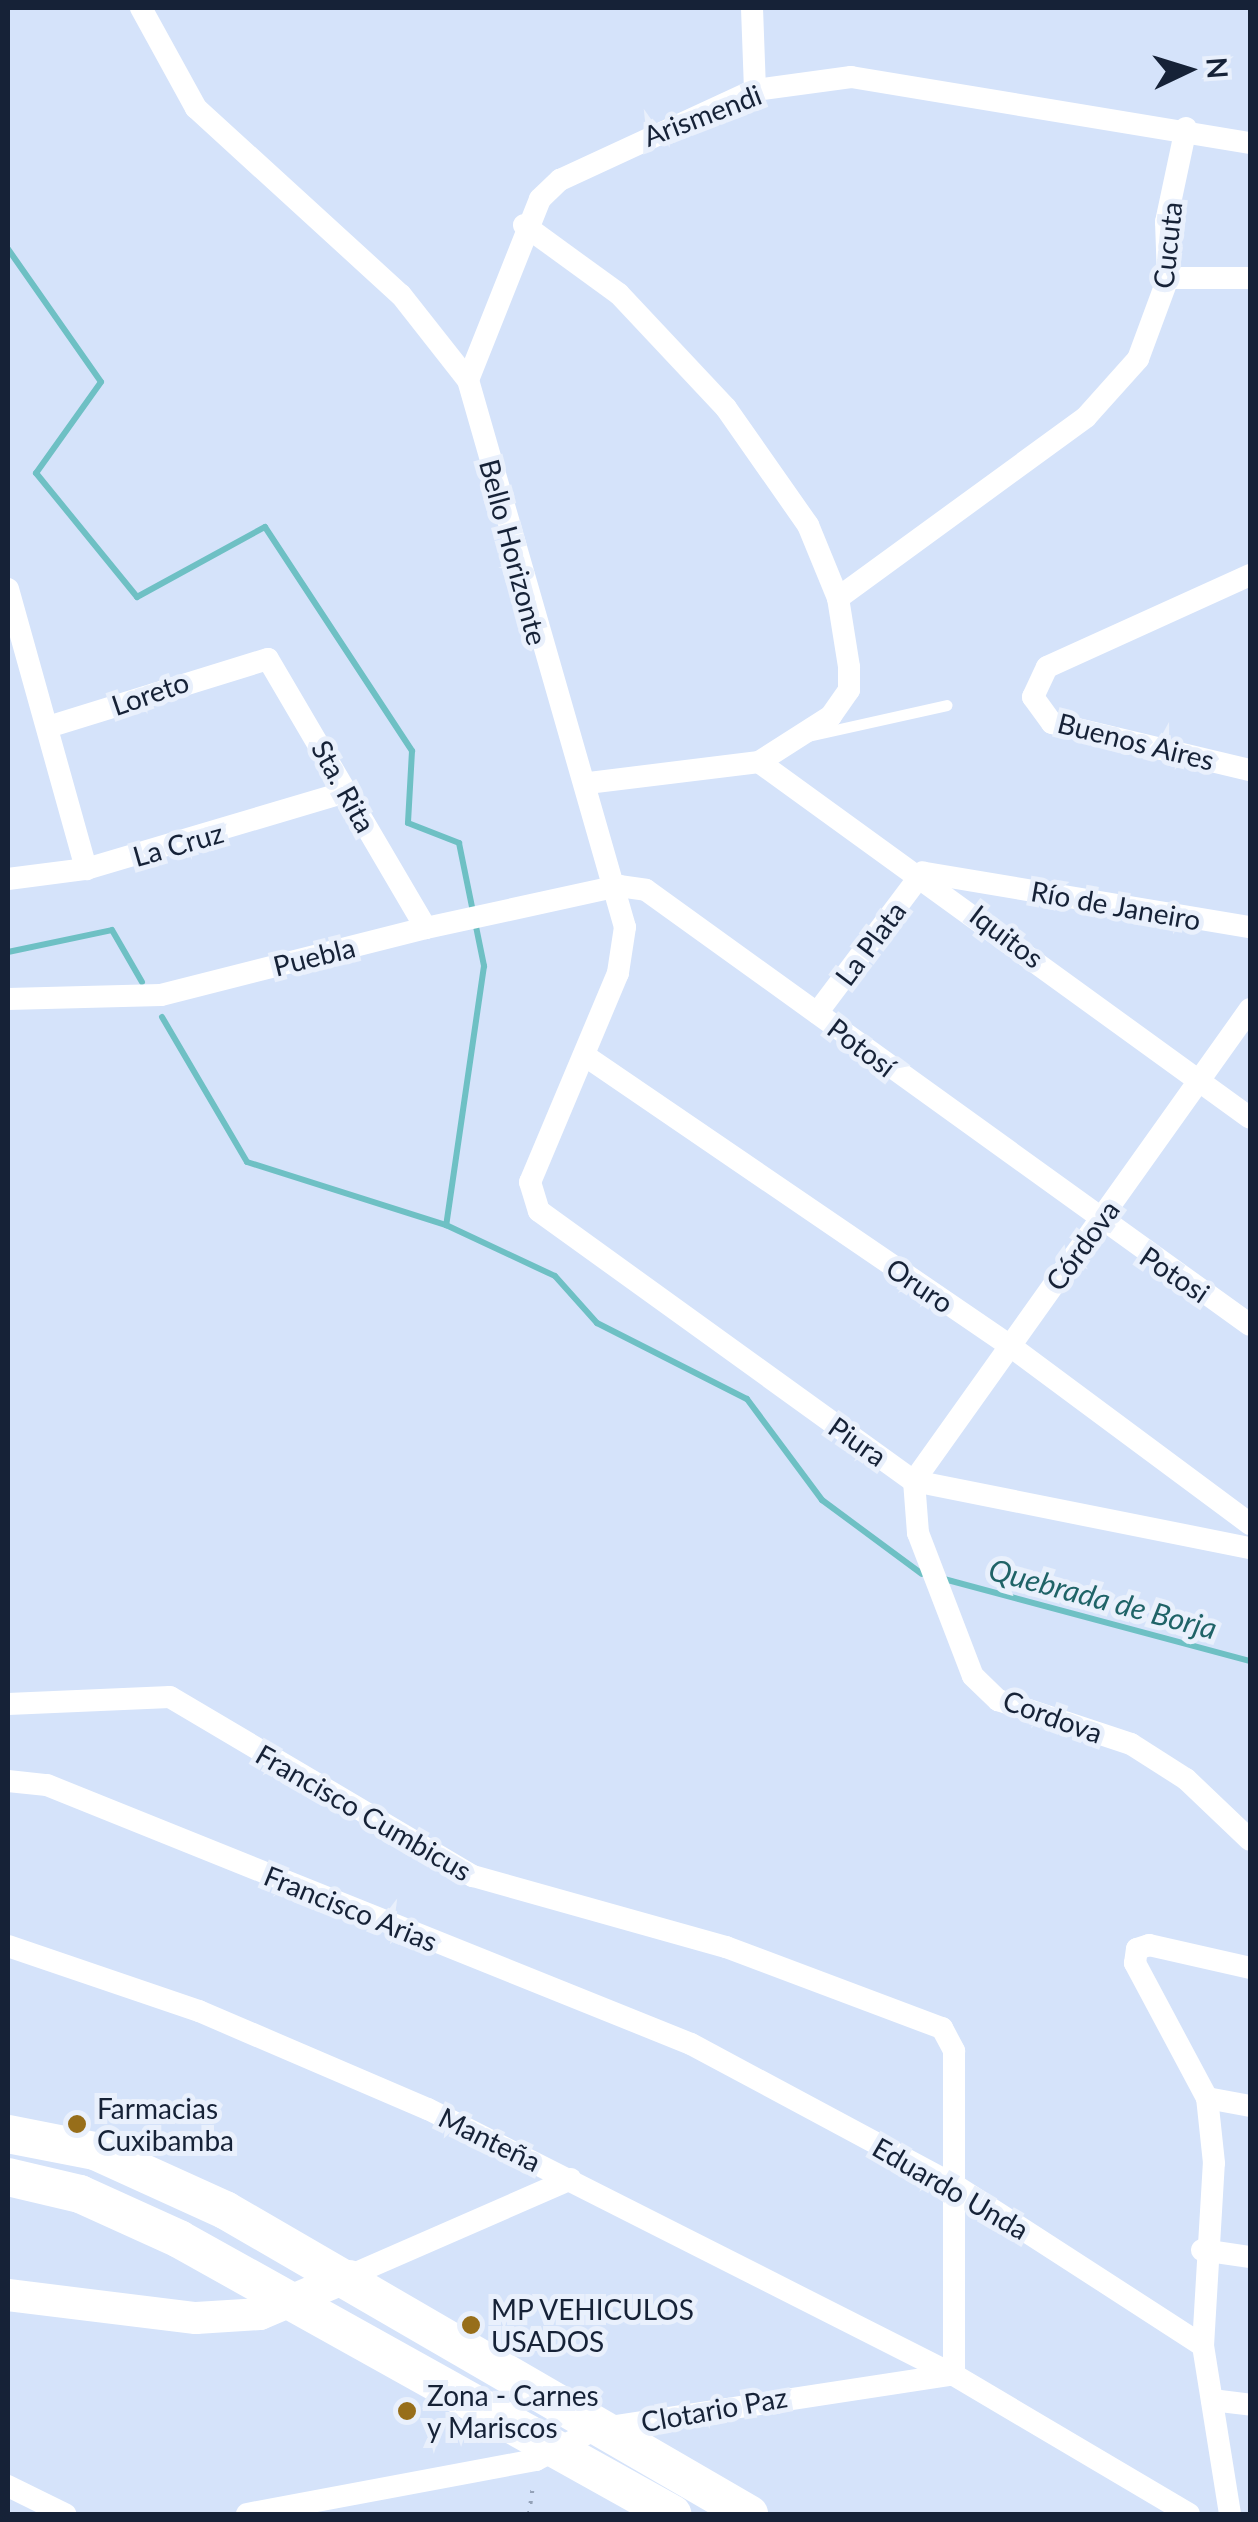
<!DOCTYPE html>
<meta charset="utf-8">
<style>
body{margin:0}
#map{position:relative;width:1258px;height:2522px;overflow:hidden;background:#d5e3fa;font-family:Lato,sans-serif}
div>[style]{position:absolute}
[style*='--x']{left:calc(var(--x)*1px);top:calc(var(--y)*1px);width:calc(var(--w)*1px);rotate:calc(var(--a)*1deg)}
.stream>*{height:6px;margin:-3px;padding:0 3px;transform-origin:3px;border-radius:3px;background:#6ec0c4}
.path>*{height:4px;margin-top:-2px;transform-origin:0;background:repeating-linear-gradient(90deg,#94a2b8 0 2.5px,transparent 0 10.5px)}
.lane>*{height:11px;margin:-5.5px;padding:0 5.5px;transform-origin:5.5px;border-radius:5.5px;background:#fff}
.street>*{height:22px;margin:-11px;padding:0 11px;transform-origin:11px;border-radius:11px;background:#fff}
.secondary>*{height:32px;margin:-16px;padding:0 16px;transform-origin:16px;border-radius:16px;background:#fff}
.primary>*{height:38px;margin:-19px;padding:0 19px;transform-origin:19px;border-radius:19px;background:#fff}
.dots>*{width:28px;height:28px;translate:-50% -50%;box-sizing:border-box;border:5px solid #e9f0fc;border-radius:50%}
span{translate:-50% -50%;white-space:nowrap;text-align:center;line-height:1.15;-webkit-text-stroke:10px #e9f0fc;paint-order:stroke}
.street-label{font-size:28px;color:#162237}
.poi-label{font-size:28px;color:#162237}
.left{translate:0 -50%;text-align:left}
.water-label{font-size:30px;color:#1f6367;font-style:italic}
.frame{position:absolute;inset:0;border:10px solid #162237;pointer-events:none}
.north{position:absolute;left:1138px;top:20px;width:100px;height:100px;-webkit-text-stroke:8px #e9f0fc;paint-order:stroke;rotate:86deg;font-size:28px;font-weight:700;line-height:40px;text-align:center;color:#162237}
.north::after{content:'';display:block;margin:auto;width:35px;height:45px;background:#162237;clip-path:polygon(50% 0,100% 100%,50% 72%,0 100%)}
</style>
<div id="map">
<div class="stream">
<div style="--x:8;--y:249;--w:162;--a:55"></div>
<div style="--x:101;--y:382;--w:112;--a:125.5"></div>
<div style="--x:36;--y:473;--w:160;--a:50.8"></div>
<div style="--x:137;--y:597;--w:146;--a:-28.7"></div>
<div style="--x:265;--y:527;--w:268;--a:56.7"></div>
<div style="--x:412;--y:751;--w:72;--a:93.2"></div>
<div style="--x:408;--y:823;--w:55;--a:21.4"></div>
<div style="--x:459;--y:843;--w:126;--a:78.5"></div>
<div style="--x:484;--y:966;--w:262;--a:98.3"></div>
<div style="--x:8;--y:952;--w:106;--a:-11.9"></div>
<div style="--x:112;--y:930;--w:60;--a:60"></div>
<div style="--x:162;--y:1017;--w:168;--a:59.6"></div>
<div style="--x:247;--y:1162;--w:209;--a:17.6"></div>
<div style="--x:446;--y:1225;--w:120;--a:25.1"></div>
<div style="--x:555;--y:1276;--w:63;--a:48.2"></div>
<div style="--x:597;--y:1323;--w:168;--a:26.9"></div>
<div style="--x:747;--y:1399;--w:126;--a:53.4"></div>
<div style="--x:822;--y:1500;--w:124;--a:36.5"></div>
<div style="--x:944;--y:1579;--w:317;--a:15"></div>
</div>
<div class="path">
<div style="--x:529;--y:2514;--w:29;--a:-82"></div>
</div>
<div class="lane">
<div style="--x:808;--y:736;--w:142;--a:-12.6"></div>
</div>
<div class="street">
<div style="--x:141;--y:8;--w:114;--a:61.2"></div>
<div style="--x:196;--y:108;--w:277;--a:42.4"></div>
<div style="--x:401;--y:295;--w:108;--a:51.8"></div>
<div style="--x:468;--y:380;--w:569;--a:73.99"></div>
<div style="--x:625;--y:927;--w:47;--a:98.7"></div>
<div style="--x:618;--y:973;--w:227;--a:112.8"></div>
<div style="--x:530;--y:1182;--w:30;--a:73"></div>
<div style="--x:539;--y:1211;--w:462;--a:35.8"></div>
<div style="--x:914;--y:1481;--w:343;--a:11.3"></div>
<div style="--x:752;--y:8;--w:82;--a:87.9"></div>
<div style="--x:524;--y:225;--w:117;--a:36"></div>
<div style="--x:619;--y:294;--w:156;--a:46.8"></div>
<div style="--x:726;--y:408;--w:143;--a:55"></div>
<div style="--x:808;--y:525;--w:79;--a:67.7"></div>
<div style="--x:838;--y:598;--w:70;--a:80.9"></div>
<div style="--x:849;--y:667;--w:23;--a:90"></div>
<div style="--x:849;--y:690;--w:32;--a:125"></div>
<div style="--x:831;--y:716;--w:85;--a:147.4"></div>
<div style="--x:759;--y:762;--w:171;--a:173"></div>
<div style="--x:1168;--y:278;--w:82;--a:0"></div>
<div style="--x:468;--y:380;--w:195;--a:-68.3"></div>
<div style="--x:540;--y:199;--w:28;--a:-44"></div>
<div style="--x:560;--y:180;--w:215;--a:-24.8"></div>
<div style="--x:755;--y:90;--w:97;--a:-7.7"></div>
<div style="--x:851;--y:77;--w:404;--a:9.4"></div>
<div style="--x:1250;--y:575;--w:223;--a:155.6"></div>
<div style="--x:1047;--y:667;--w:33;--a:115"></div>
<div style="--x:1033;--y:697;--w:32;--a:54"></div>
<div style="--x:1052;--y:723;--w:204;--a:13.4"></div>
<div style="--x:8;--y:589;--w:291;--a:74.4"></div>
<div style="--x:838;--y:598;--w:307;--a:-36.1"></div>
<div style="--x:1086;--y:417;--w:78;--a:-48.1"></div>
<div style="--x:1138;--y:359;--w:86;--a:-69.7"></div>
<div style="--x:1168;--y:278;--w:56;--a:-92"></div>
<div style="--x:1166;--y:222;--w:96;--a:-78"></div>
<div style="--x:48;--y:727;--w:230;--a:-17.2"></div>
<div style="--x:268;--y:659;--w:312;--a:59.6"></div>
<div style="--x:759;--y:762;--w:606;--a:35.94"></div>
<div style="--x:926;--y:873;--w:328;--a:9.5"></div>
<div style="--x:8;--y:879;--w:79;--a:-7.3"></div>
<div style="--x:86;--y:869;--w:271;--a:-16.5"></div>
<div style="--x:8;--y:999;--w:153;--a:-1.5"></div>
<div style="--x:161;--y:995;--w:273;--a:-14.2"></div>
<div style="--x:426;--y:928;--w:198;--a:-12.3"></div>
<div style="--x:619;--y:886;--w:27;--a:8"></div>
<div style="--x:646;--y:890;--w:744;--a:35.76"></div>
<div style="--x:1250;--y:1009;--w:579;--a:125.45"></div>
<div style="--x:914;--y:1481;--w:52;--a:85.6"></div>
<div style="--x:918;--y:1533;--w:153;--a:69"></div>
<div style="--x:973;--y:1676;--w:35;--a:44"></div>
<div style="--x:998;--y:1700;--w:140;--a:18.3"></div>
<div style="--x:1131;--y:1744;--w:65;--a:32.5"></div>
<div style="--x:1186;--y:1779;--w:88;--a:43.6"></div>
<div style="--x:817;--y:1013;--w:176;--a:-53.1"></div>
<div style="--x:584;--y:1055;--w:515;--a:34.31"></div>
<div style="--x:1009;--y:1345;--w:300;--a:36.6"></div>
<div style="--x:8;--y:1704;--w:162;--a:-2.5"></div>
<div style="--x:170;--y:1697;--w:352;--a:30.6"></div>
<div style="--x:473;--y:1876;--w:263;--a:15.7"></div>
<div style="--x:726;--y:1947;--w:231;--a:20.6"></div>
<div style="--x:942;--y:2028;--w:26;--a:62"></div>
<div style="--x:954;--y:2051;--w:324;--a:90"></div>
<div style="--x:8;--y:1781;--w:39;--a:6"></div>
<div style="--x:47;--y:1785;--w:694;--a:21.91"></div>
<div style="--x:691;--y:2044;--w:301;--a:28.2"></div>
<div style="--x:956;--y:2186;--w:294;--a:32.9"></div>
<div style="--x:8;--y:1946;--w:202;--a:18.8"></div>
<div style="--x:199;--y:2011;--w:249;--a:23.2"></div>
<div style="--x:428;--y:2109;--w:589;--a:26.83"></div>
<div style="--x:954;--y:2375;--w:273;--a:30.6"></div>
<div style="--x:1207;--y:2098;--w:44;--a:10.5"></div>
<div style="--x:1202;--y:2250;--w:49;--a:8.3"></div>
<div style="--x:349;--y:2276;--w:242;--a:-23.6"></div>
<div style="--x:1212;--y:2400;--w:38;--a:7"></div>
<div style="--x:8;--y:2486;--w:64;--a:26.2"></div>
<div style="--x:247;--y:2514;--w:294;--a:-10.6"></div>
<div style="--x:536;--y:2460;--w:68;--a:-27.3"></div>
<div style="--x:596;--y:2429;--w:358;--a:-8.7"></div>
<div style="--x:1230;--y:2514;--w:170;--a:-99.1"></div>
<div style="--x:1203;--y:2346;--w:183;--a:-86.6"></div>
<div style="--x:1214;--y:2163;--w:65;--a:-96.1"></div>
<div style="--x:1207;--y:2098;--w:153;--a:-118.1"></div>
<div style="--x:1135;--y:1963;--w:14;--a:-82"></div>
<div style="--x:1137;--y:1949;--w:13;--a:-18"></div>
<div style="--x:1149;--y:1945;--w:104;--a:12.8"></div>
</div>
<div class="secondary">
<div style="--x:8;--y:2295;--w:189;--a:7"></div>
<div style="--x:196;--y:2318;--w:64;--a:-3.6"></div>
<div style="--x:260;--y:2314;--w:97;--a:-23.1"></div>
</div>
<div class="primary">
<div style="--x:8;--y:2134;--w:89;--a:11.1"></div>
<div style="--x:95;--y:2151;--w:143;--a:24.4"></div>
<div style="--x:225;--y:2210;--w:606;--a:30.12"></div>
<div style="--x:8;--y:2177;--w:74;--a:13.3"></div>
<div style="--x:80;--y:2194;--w:109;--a:24.4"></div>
<div style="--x:179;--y:2239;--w:565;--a:29.15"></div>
</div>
<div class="dots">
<div style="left:77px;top:2124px;background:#976e1a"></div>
<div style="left:471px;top:2325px;background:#976e1a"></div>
<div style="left:407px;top:2411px;background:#976e1a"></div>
</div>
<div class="street-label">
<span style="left:702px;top:115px;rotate:-21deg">Arismendi</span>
<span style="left:1167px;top:245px;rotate:-84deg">Cucuta</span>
<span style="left:514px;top:552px;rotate:75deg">Bello Horizonte</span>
<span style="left:150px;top:693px;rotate:-19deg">Loreto</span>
<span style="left:1136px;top:741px;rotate:14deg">Buenos Aires</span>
<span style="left:344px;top:786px;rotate:61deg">Sta. Rita</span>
<span style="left:178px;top:844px;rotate:-16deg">La Cruz</span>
<span style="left:1116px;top:905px;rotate:10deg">Río de Janeiro</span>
<span style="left:1007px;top:936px;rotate:37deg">Iquitos</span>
<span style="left:870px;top:943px;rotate:-53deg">La Plata</span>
<span style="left:314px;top:956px;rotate:-14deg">Puebla</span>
<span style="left:862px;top:1047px;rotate:37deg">Potosí</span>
<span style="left:1082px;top:1245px;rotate:-54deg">Córdova</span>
<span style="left:1175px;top:1274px;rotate:34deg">Potosi</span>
<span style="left:920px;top:1285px;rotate:34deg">Oruro</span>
<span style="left:858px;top:1441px;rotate:35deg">Piura</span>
<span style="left:1053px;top:1716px;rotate:20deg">Cordova</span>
<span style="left:364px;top:1812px;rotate:30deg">Francisco Cumbicus</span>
<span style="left:351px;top:1908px;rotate:22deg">Francisco Arias</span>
<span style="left:490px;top:2139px;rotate:26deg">Manteña</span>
<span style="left:951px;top:2188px;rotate:30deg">Eduardo Unda</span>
<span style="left:714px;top:2409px;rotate:-10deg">Clotario Paz</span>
</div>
<div class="poi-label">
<span class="left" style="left:97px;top:2124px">Farmacias<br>Cuxibamba</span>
<span class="left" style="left:491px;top:2325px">MP VEHICULOS<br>USADOS</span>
<span class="left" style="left:427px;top:2411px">Zona - Carnes<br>y Mariscos</span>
</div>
<div class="water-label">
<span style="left:1103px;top:1598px;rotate:15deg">Quebrada de Borja</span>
</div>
<div class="frame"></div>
<div class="north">N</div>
</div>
